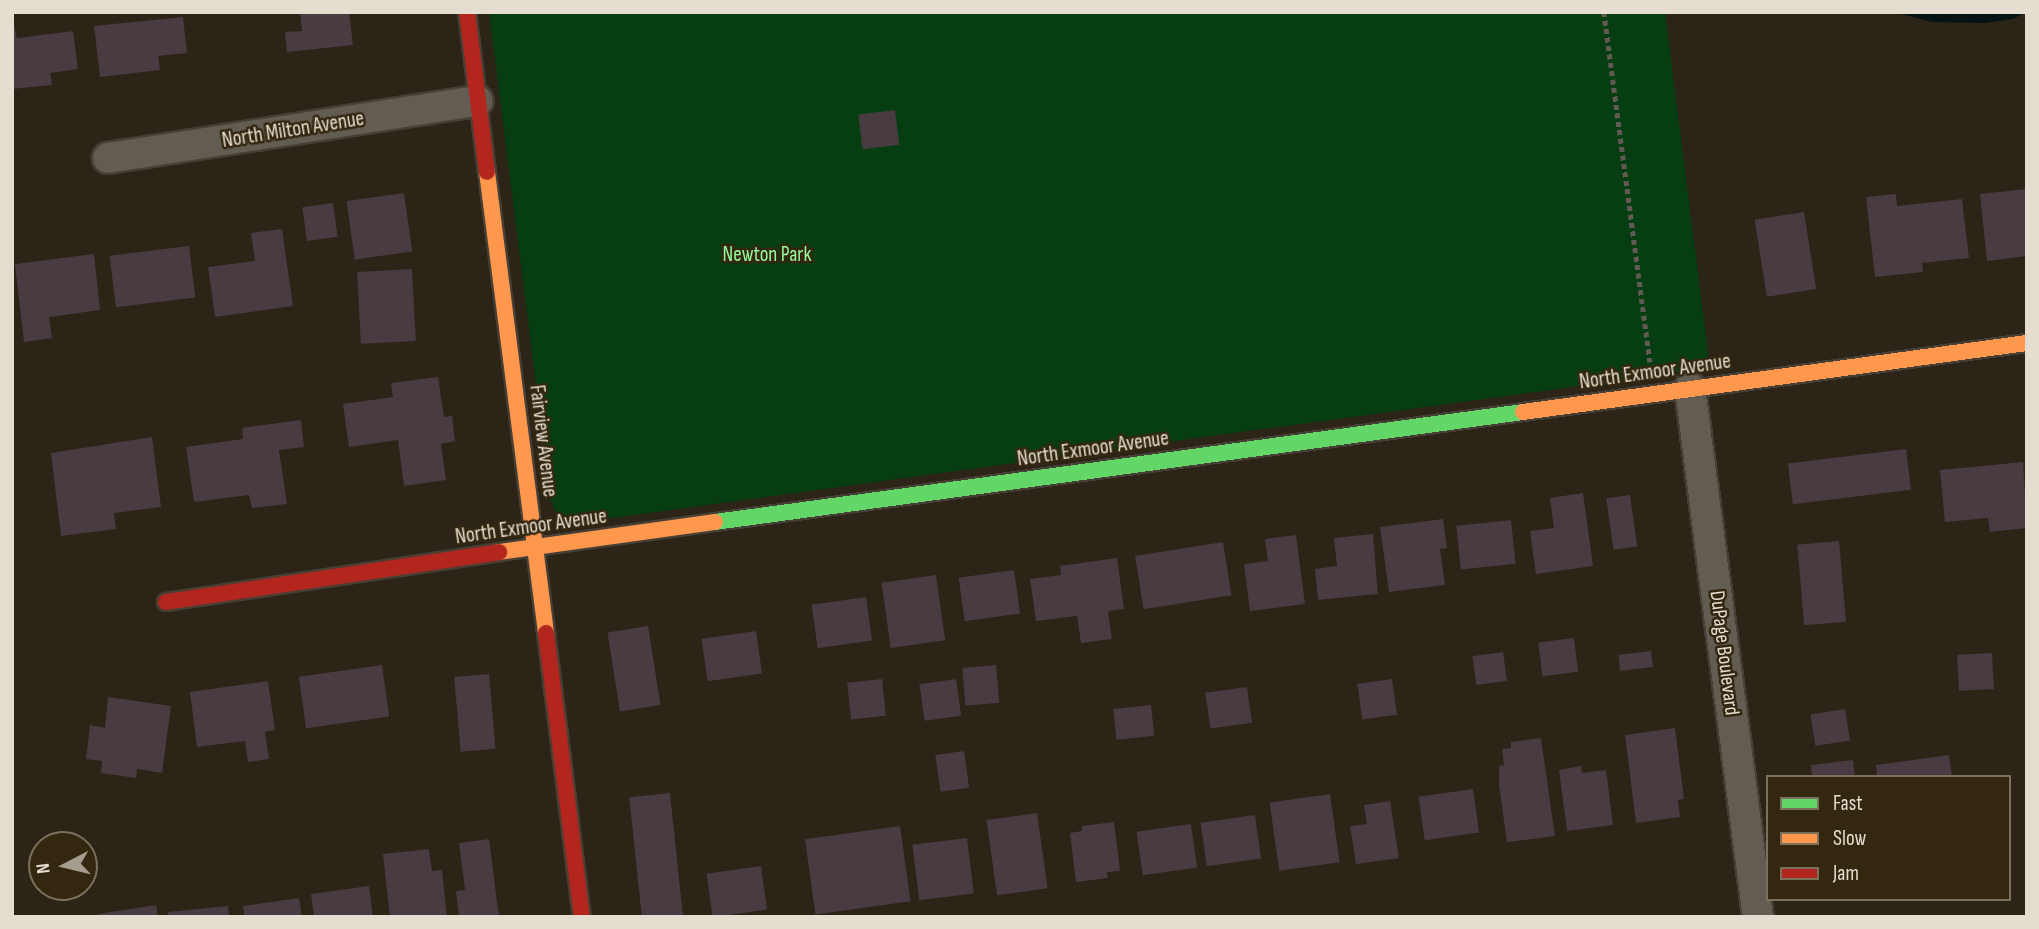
<!DOCTYPE html>
<style>
body{margin:0}
#map{position:relative;width:2039px;height:929px;overflow:hidden;background:#2b2417;font-family:"Sofia Sans Condensed",sans-serif}
div>[style]{position:absolute}
[style*='--x']{left:calc(var(--x)*1px);top:calc(var(--y)*1px);width:calc(var(--w)*1px);rotate:calc(var(--a)*1deg)}
.green>*{inset:0;background:#063d11}
.water>*{inset:0;background:#051314}
.building>*{inset:0;background:#483b42;transform-origin:0 0}
.path>*{height:4.5px;margin-top:-2.25px;transform-origin:0;background:repeating-linear-gradient(90deg,#605a52 0 5px,transparent 0 8.5px)}
.roads{filter:drop-shadow(2px 0 #453f35) drop-shadow(-2px 0 #453f35) drop-shadow(0 2px #453f35) drop-shadow(0 -2px #453f35)}
.street>*{height:30px;margin:-15px;padding:0 15px;transform-origin:15px;border-radius:15px;background:#625c52}
.fast>*{height:16px;margin:-8px;padding:0 8px;transform-origin:8px;border-radius:8px;background:#63d668}
.slow>*{height:16px;margin:-8px;padding:0 8px;transform-origin:8px;border-radius:8px;background:#ff974d}
.jam>*{height:16px;margin:-8px;padding:0 8px;transform-origin:8px;border-radius:8px;background:#b3261e}
span{translate:-50% -50%;white-space:nowrap;text-align:center;line-height:1.15;-webkit-text-stroke:5px #33270f;paint-order:stroke}
.street-label{font-size:21px;color:#e5ddcf}
.park-label{font-size:21px;color:#93f99d}
.frame{position:absolute;inset:0;border:14px solid #e5ddcf;pointer-events:none}
.legend{position:absolute;left:1766px;top:775px;width:245px;height:126px;box-sizing:border-box;background:#33270f;border:2px solid #7a705c;margin:0;padding:9px 12px;list-style:none;font-size:21px;color:#e5ddcf}
.legend li{display:flex;align-items:center;gap:14px;height:35px}
.legend b{width:35px;border:2px solid #7a705c}
.north{position:absolute;left:28px;top:831px;width:70px;height:70px;box-sizing:border-box;background:#33270f;border:2px solid #7a705c;border-radius:50%;rotate:263deg;font-size:19px;font-weight:700;line-height:28px;text-align:center;color:#e5ddcf}
.north::after{content:'';display:block;margin:auto;width:24px;height:32px;background:#a49c8f;clip-path:polygon(50% 0,100% 100%,50% 72%,0 100%)}
</style>
<div id="map">
<div class="green">
<div style="clip-path:polygon(489px 12px,1665px 12px,1710px 368px,576px 523px,555px 511px,550px 496px)"></div>
</div>
<div class="water">
<div style="clip-path:polygon(1894px 12px,2026px 12px,2013px 19px,1985px 23px,1932px 22px)"></div>
</div>
<div class="building">
<div style="clip-path:polygon(300px 12px,349px 12px,353px 45px,287px 52px,285px 32px,302px 31px)"></div>
<div style="clip-path:polygon(12px 16px,17px 38px,73px 31px,78px 69px,50px 73px,52px 85px,12px 89px)"></div>
<div style="clip-path:polygon(183px 17px,187px 53px,158px 56px,160px 70px,100px 77px,94px 26px)"></div>
<div style="left:895px;top:110px;width:35px;height:37px;rotate:83deg"></div>
<div style="clip-path:polygon(2027px 189px,2027px 256px,1987px 261px,1980px 194px)"></div>
<div style="left:404px;top:193px;width:59px;height:58px;rotate:82deg"></div>
<div style="clip-path:polygon(1896px 194px,1897px 206px,1962px 199px,1969px 258px,1922px 263px,1923px 272px,1875px 277px,1866px 197px)"></div>
<div style="left:333px;top:203px;width:34px;height:31px;rotate:82deg"></div>
<div style="left:1804px;top:212px;width:78px;height:50px;rotate:81deg"></div>
<div style="clip-path:polygon(282px 229px,293px 306px,215px 317px,208px 267px,255px 261px,251px 233px)"></div>
<div style="left:189px;top:246px;width:52px;height:80px;rotate:83deg"></div>
<div style="clip-path:polygon(94px 254px,100px 310px,49px 317px,52px 338px,24px 342px,15px 264px)"></div>
<div style="left:412px;top:269px;width:72px;height:55px;rotate:87deg"></div>
<div style="clip-path:polygon(438px 377px,444px 417px,452px 416px,455px 441px,441px 444px,446px 480px,404px 486px,398px 440px,349px 447px,343px 404px,393px 397px,391px 383px)"></div>
<div style="clip-path:polygon(301px 420px,304px 447px,279px 450px,287px 504px,252px 508px,249px 495px,194px 502px,186px 447px,243px 439px,242px 428px)"></div>
<div style="clip-path:polygon(152px 437px,161px 507px,114px 513px,116px 529px,61px 536px,51px 453px)"></div>
<div style="left:1906px;top:449px;width:41px;height:119px;rotate:83deg"></div>
<div style="clip-path:polygon(2023px 462px,2027px 528px,1990px 532px,1988px 518px,1945px 522px,1940px 470px)"></div>
<div style="clip-path:polygon(1583px 493px,1593px 566px,1536px 574px,1530px 531px,1554px 528px,1550px 498px)"></div>
<div style="left:1630px;top:495px;width:52px;height:24px;rotate:82deg"></div>
<div style="clip-path:polygon(1443px 519px,1447px 548px,1440px 549px,1445px 585px,1389px 592px,1380px 527px)"></div>
<div style="left:1511px;top:520px;width:44px;height:55px;rotate:84deg"></div>
<div style="clip-path:polygon(1373px 534px,1378px 594px,1318px 600px,1315px 569px,1337px 566px,1334px 538px)"></div>
<div style="clip-path:polygon(1296px 535px,1305px 604px,1250px 611px,1244px 564px,1268px 561px,1265px 539px)"></div>
<div style="left:1839px;top:541px;width:81px;height:42px;rotate:85deg"></div>
<div style="left:1223px;top:542px;width:54px;height:89px;rotate:81deg"></div>
<div style="clip-path:polygon(1117px 558px,1124px 609px,1108px 611px,1112px 639px,1081px 643px,1077px 616px,1036px 621px,1030px 579px,1061px 575px,1060px 566px)"></div>
<div style="left:1014px;top:570px;width:44px;height:56px;rotate:82deg"></div>
<div style="left:936px;top:575px;width:66px;height:55px;rotate:82deg"></div>
<div style="left:866px;top:597px;width:44px;height:55px;rotate:82deg"></div>
<div style="left:648px;top:626px;width:80px;height:41px;rotate:81deg"></div>
<div style="left:756px;top:631px;width:43px;height:55px;rotate:82deg"></div>
<div style="left:1574px;top:638px;width:34px;height:36px;rotate:83deg"></div>
<div style="left:1651px;top:651px;width:16px;height:33px;rotate:83deg"></div>
<div style="left:1503px;top:652px;width:29px;height:31px;rotate:82deg"></div>
<div style="left:1992px;top:653px;width:36px;height:35px;rotate:87deg"></div>
<div style="left:382px;top:665px;width:52px;height:84px;rotate:82deg"></div>
<div style="left:996px;top:665px;width:38px;height:34px;rotate:85deg"></div>
<div style="left:489px;top:674px;width:75px;height:35px;rotate:85deg"></div>
<div style="left:882px;top:679px;width:37px;height:35px;rotate:84deg"></div>
<div style="left:956px;top:679px;width:37px;height:37px;rotate:82deg"></div>
<div style="left:1392px;top:679px;width:36px;height:35px;rotate:82deg"></div>
<div style="clip-path:polygon(268px 681px,275px 730px,265px 732px,269px 759px,248px 762px,245px 741px,197px 747px,190px 692px)"></div>
<div style="left:1247px;top:687px;width:36px;height:42px;rotate:82deg"></div>
<div style="clip-path:polygon(108px 697px,171px 706px,162px 773px,137px 769px,136px 778px,101px 773px,102px 761px,86px 759px,90px 725px,105px 728px)"></div>
<div style="left:1151px;top:705px;width:31px;height:38px;rotate:84deg"></div>
<div style="left:1845px;top:709px;width:32px;height:35px;rotate:81deg"></div>
<div style="clip-path:polygon(1675px 728px,1684px 799px,1678px 800px,1680px 817px,1636px 823px,1625px 735px)"></div>
<div style="clip-path:polygon(1541px 738px,1555px 836px,1507px 842px,1499px 785px,1499px 766px,1504px 765px,1502px 749px,1511px 748px,1511px 742px)"></div>
<div style="left:964px;top:751px;width:37px;height:29px;rotate:82deg"></div>
<div style="clip-path:polygon(1949px 755px,1952px 777px,1877px 777px,1876px 765px)"></div>
<div style="clip-path:polygon(1853px 760px,1855px 777px,1812px 777px,1811px 765px)"></div>
<div style="clip-path:polygon(1581px 766px,1582px 773px,1606px 770px,1613px 825px,1567px 831px,1559px 770px)"></div>
<div style="left:1473px;top:789px;width:44px;height:55px;rotate:82deg"></div>
<div style="left:670px;top:793px;width:125px;height:41px;rotate:84deg"></div>
<div style="left:1330px;top:794px;width:69px;height:61px;rotate:82deg"></div>
<div style="clip-path:polygon(1390px 801px,1399px 858px,1356px 864px,1350px 826px,1367px 824px,1364px 805px)"></div>
<div style="left:1037px;top:813px;width:76px;height:51px;rotate:82deg"></div>
<div style="left:1255px;top:815px;width:44px;height:55px;rotate:82deg"></div>
<div style="clip-path:polygon(1114px 822px,1120px 871px,1107px 872px,1108px 878px,1076px 882px,1070px 833px,1082px 831px,1082px 826px)"></div>
<div style="left:1191px;top:824px;width:44px;height:55px;rotate:82deg"></div>
<div style="left:900px;top:826px;width:76px;height:96px;rotate:82deg"></div>
<div style="left:967px;top:838px;width:56px;height:55px;rotate:83deg"></div>
<div style="clip-path:polygon(489px 839px,499px 917px,459px 917px,456px 891px,465px 890px,459px 843px)"></div>
<div style="clip-path:polygon(429px 849px,432px 871px,442px 870px,447px 917px,390px 917px,383px 854px)"></div>
<div style="left:761px;top:866px;width:44px;height:55px;rotate:82deg"></div>
<div style="clip-path:polygon(369px 886px,373px 917px,314px 917px,311px 894px)"></div>
<div style="clip-path:polygon(299px 898px,302px 917px,245px 917px,243px 906px)"></div>
<div style="clip-path:polygon(156px 905px,158px 917px,98px 917px,98px 914px)"></div>
<div style="clip-path:polygon(228px 906px,229px 917px,169px 917px,168px 912px)"></div>
</div>
<div class="path">
<div style="--x:1604;--y:12;--w:353;--a:82.5"></div>
</div>
<div class="roads">
<div class="street">
<div style="--x:108;--y:158;--w:374;--a:-8.8"></div>
<div style="--x:1690;--y:388;--w:533;--a:82.68"></div>
</div>
<div class="fast">
<div style="--x:715;--y:522;--w:815;--a:-7.75"></div>
</div>
<div class="slow">
<div style="--x:487;--y:172;--w:465;--a:82.7"></div>
<div style="--x:1523;--y:412;--w:509;--a:-7.8"></div>
<div style="--x:499;--y:552;--w:218;--a:-7.9"></div>
</div>
<div class="jam">
<div style="--x:467;--y:12;--w:161;--a:82.9"></div>
<div style="--x:166;--y:602;--w:337;--a:-8.5"></div>
<div style="--x:546;--y:633;--w:286;--a:82.8"></div>
</div>
</div>
<div class="street-label">
<span style="left:293px;top:130px;rotate:-9deg">North Milton Avenue</span>
<span style="left:1655px;top:372px;rotate:-8deg">North Exmoor Avenue</span>
<span style="left:543px;top:441px;rotate:83deg">Fairview Avenue</span>
<span style="left:1093px;top:449px;rotate:-8deg">North Exmoor Avenue</span>
<span style="left:531px;top:527px;rotate:-8deg">North Exmoor Avenue</span>
<span style="left:1724px;top:653px;rotate:83deg">DuPage Boulevard</span>
</div>
<div class="park-label">
<span style="left:767px;top:255px">Newton Park</span>
</div>
<div class="frame"></div>
<ul class="legend">
<li><b style="height:9px;background:#63d668"></b>Fast</li>
<li><b style="height:9px;background:#ff974d"></b>Slow</li>
<li><b style="height:9px;background:#b3261e"></b>Jam</li>
</ul>
<div class="north">N</div>
</div>
